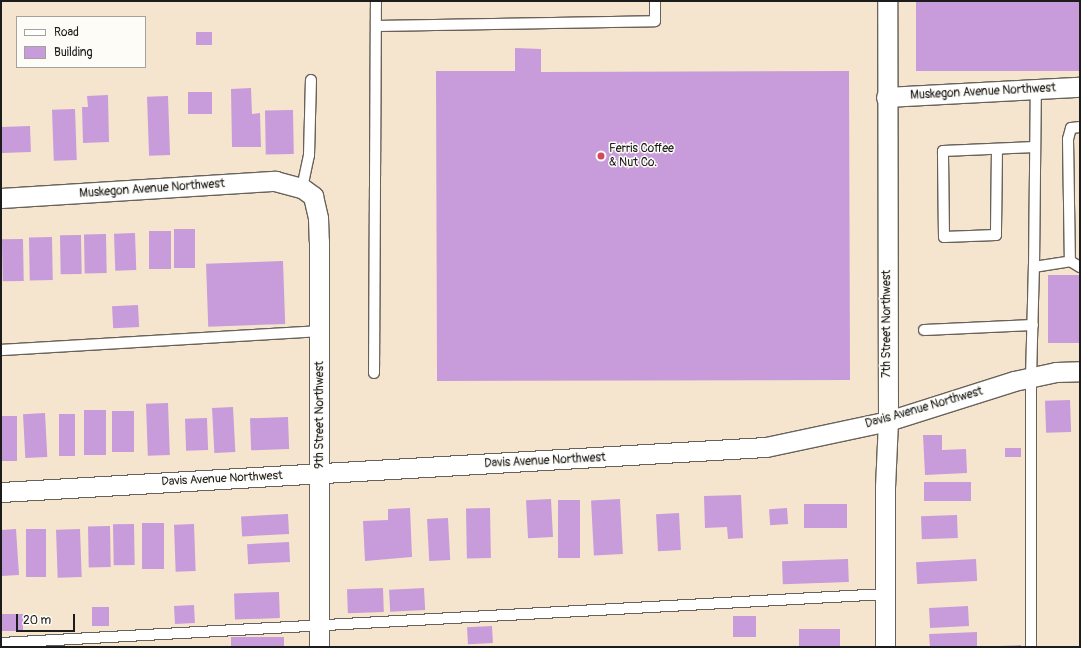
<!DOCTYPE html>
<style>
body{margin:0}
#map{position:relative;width:1081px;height:648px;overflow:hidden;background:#f6e5ce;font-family:Pangolin,sans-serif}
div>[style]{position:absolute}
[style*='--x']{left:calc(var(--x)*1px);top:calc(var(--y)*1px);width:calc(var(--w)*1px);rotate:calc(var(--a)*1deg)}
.building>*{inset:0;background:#c89bda;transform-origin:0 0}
.roads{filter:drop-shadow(1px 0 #68625a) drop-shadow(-1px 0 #68625a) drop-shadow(0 1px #68625a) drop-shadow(0 -1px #68625a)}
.lane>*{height:10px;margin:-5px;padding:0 5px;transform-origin:5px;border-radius:5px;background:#fff}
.street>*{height:19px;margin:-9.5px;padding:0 9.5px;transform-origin:9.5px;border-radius:9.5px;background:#fff}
.dots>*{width:11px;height:11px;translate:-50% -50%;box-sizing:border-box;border:2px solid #fdfcf7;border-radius:50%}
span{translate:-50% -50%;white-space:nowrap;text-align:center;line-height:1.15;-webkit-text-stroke:3px #fdfcf7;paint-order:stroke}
.street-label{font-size:12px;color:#1c1c1c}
.poi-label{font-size:12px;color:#1c1c1c}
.left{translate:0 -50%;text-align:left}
.frame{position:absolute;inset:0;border:2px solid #1c1c1c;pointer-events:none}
.legend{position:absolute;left:16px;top:16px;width:130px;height:52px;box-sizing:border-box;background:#fdfcf7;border:1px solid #a3a29f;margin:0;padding:5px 7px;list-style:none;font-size:12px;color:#1c1c1c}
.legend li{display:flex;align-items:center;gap:8px;height:20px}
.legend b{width:20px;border:1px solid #a3a29f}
.scale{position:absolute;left:16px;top:614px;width:59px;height:18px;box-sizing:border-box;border:2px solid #1c1c1c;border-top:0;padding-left:5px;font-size:12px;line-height:14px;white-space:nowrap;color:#1c1c1c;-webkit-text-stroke:3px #fdfcf7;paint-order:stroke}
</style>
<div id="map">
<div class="building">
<div style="left:916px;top:1px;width:164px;height:70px"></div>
<div style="left:212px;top:32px;width:13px;height:16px;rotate:90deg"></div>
<div style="clip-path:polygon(515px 48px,541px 49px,541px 72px,849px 71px,850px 380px,437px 381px,436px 71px,515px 71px)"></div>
<div style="clip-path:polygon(251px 88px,252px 114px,260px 113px,261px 147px,232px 147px,231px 89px)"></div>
<div style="left:188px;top:92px;width:24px;height:22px"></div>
<div style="clip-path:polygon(108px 95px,109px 142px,83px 143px,82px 107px,88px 107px,87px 96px)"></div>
<div style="left:168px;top:96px;width:59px;height:21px;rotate:88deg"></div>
<div style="left:75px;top:109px;width:51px;height:23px;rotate:88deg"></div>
<div style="left:293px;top:110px;width:44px;height:28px;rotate:89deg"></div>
<div style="left:30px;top:126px;width:26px;height:29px;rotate:88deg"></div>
<div style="left:174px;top:229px;width:21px;height:39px"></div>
<div style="left:149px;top:231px;width:22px;height:38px"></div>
<div style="left:135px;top:233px;width:37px;height:21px;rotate:88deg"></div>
<div style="left:106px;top:234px;width:39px;height:22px;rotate:89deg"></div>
<div style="left:81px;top:235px;width:39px;height:21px;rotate:89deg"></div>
<div style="left:52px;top:237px;width:43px;height:23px;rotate:89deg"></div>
<div style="left:23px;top:239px;width:42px;height:21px;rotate:89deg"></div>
<div style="left:283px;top:261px;width:63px;height:77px;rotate:88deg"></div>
<div style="left:1048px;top:275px;width:32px;height:68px"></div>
<div style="left:138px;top:305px;width:22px;height:26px;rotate:87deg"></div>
<div style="left:1070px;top:400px;width:32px;height:25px;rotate:88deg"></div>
<div style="left:168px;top:403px;width:52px;height:22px;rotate:88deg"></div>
<div style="left:233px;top:407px;width:45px;height:21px;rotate:87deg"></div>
<div style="left:84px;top:410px;width:22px;height:45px"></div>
<div style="left:112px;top:411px;width:22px;height:41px"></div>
<div style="left:45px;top:413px;width:44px;height:22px;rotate:87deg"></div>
<div style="left:59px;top:414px;width:16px;height:42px"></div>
<div style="left:1px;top:416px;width:16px;height:45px"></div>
<div style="left:288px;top:417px;width:32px;height:38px;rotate:88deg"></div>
<div style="left:207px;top:418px;width:32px;height:22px;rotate:88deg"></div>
<div style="clip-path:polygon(923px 435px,942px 435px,942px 450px,966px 449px,967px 473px,925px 475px)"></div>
<div style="left:1021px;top:448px;width:9px;height:16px;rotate:90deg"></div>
<div style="left:971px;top:482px;width:19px;height:47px;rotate:90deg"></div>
<div style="clip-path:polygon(741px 495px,743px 538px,728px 539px,727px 527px,705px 528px,704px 496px)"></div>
<div style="left:551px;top:499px;width:38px;height:25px;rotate:87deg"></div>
<div style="left:620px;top:499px;width:55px;height:29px;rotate:87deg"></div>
<div style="left:558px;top:500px;width:22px;height:58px"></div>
<div style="left:847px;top:504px;width:24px;height:43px;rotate:90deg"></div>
<div style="clip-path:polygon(410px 508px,412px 557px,365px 561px,363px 521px,388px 520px,388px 509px)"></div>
<div style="left:490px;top:508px;width:50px;height:24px;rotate:89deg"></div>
<div style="left:787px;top:508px;width:16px;height:18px;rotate:86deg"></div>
<div style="left:679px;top:513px;width:37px;height:23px;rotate:87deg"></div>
<div style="left:288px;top:514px;width:20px;height:47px;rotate:87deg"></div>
<div style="left:957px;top:515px;width:23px;height:36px;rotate:88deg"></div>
<div style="left:448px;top:518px;width:42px;height:21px;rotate:87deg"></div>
<div style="left:142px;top:523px;width:22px;height:46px"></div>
<div style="left:134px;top:524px;width:41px;height:21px;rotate:89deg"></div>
<div style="left:194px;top:524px;width:47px;height:20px;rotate:88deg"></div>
<div style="left:110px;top:526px;width:41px;height:22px;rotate:89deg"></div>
<div style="clip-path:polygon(16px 529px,19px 575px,1px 576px,1px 530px)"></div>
<div style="left:26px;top:529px;width:20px;height:48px"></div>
<div style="left:80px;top:529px;width:48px;height:24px;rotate:88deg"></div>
<div style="left:289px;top:542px;width:20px;height:42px;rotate:87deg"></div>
<div style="left:848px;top:559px;width:23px;height:66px;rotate:88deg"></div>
<div style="left:976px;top:559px;width:22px;height:60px;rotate:87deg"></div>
<div style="left:383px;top:588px;width:24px;height:36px;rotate:88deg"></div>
<div style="left:424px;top:588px;width:22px;height:35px;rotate:87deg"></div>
<div style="left:279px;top:592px;width:26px;height:45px;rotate:88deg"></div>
<div style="left:194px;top:605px;width:18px;height:20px;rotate:87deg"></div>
<div style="left:968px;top:606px;width:20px;height:39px;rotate:87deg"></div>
<div style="left:92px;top:607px;width:17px;height:19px"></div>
<div style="left:23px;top:614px;width:17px;height:22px;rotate:90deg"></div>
<div style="left:733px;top:616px;width:23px;height:21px"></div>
<div style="left:492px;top:626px;width:17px;height:25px;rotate:87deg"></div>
<div style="left:840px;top:629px;width:18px;height:41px;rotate:90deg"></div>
<div style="clip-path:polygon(977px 632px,977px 647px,930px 647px,929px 634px)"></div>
<div style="left:284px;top:637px;width:10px;height:53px;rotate:90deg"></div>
<div style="clip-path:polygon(1021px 645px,1021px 647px,999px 647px,999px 646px)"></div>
</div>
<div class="roads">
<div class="lane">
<div style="--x:376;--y:26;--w:279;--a:-1"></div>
<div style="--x:655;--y:21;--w:20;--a:-90"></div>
<div style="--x:1080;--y:127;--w:9;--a:174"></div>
<div style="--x:1071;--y:128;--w:11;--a:105"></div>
<div style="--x:1068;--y:139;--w:122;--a:89.1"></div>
<div style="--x:1070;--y:261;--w:12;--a:31"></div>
<div style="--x:997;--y:149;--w:86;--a:90.7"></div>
<div style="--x:996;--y:235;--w:52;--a:177.8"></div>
<div style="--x:944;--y:237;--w:86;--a:-90.7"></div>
<div style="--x:943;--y:151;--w:92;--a:-2.5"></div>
<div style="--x:302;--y:188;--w:34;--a:-78"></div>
<div style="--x:309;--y:155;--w:75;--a:-88.5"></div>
<div style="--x:1034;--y:267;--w:178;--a:-89.4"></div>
<div style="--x:924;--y:330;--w:109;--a:-2.6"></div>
<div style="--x:1;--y:350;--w:320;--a:-3.4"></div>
<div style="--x:374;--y:373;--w:372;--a:-89.7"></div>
<div style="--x:1;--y:643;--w:885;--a:-3.17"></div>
<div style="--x:1031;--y:647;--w:269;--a:-90"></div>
<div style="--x:1031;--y:378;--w:111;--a:-88.5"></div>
<div style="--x:1034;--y:267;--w:36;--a:-9"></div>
</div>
<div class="street">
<div style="--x:886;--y:97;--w:194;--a:-3"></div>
<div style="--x:1;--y:198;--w:275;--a:-3.6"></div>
<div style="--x:275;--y:181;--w:28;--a:15"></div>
<div style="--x:302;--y:188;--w:14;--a:36"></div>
<div style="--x:313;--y:196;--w:23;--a:77"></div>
<div style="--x:318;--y:218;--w:23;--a:88"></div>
<div style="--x:319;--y:241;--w:406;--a:90"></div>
<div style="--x:1;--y:492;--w:766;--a:-3.37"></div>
<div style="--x:766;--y:447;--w:125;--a:-12"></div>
<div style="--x:888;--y:421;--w:132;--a:-17.6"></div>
<div style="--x:1014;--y:381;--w:43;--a:-12.1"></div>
<div style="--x:1056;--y:372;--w:24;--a:-2"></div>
<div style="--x:885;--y:647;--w:160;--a:-90"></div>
<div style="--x:885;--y:487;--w:66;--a:-87.4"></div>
<div style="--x:888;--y:421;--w:420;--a:-90.1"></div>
</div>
</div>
<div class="dots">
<div style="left:601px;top:156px;background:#d1495b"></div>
</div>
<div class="street-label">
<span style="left:983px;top:92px;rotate:-3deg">Muskegon Avenue Northwest</span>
<span style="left:152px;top:189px;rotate:-4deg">Muskegon Avenue Northwest</span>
<span style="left:887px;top:324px;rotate:-90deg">7th Street Northwest</span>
<span style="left:924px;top:408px;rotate:-16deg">Davis Avenue Northwest</span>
<span style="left:320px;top:415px;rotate:-90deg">9th Street Northwest</span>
<span style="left:545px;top:461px;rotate:-3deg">Davis Avenue Northwest</span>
<span style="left:222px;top:479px;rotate:-3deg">Davis Avenue Northwest</span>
</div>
<div class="poi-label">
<span class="left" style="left:609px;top:156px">Ferris Coffee<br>&amp; Nut Co.</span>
</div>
<div class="frame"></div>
<ul class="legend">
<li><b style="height:5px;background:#fff"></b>Road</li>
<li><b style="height:11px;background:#c89bda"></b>Building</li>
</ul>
<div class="scale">20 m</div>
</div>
